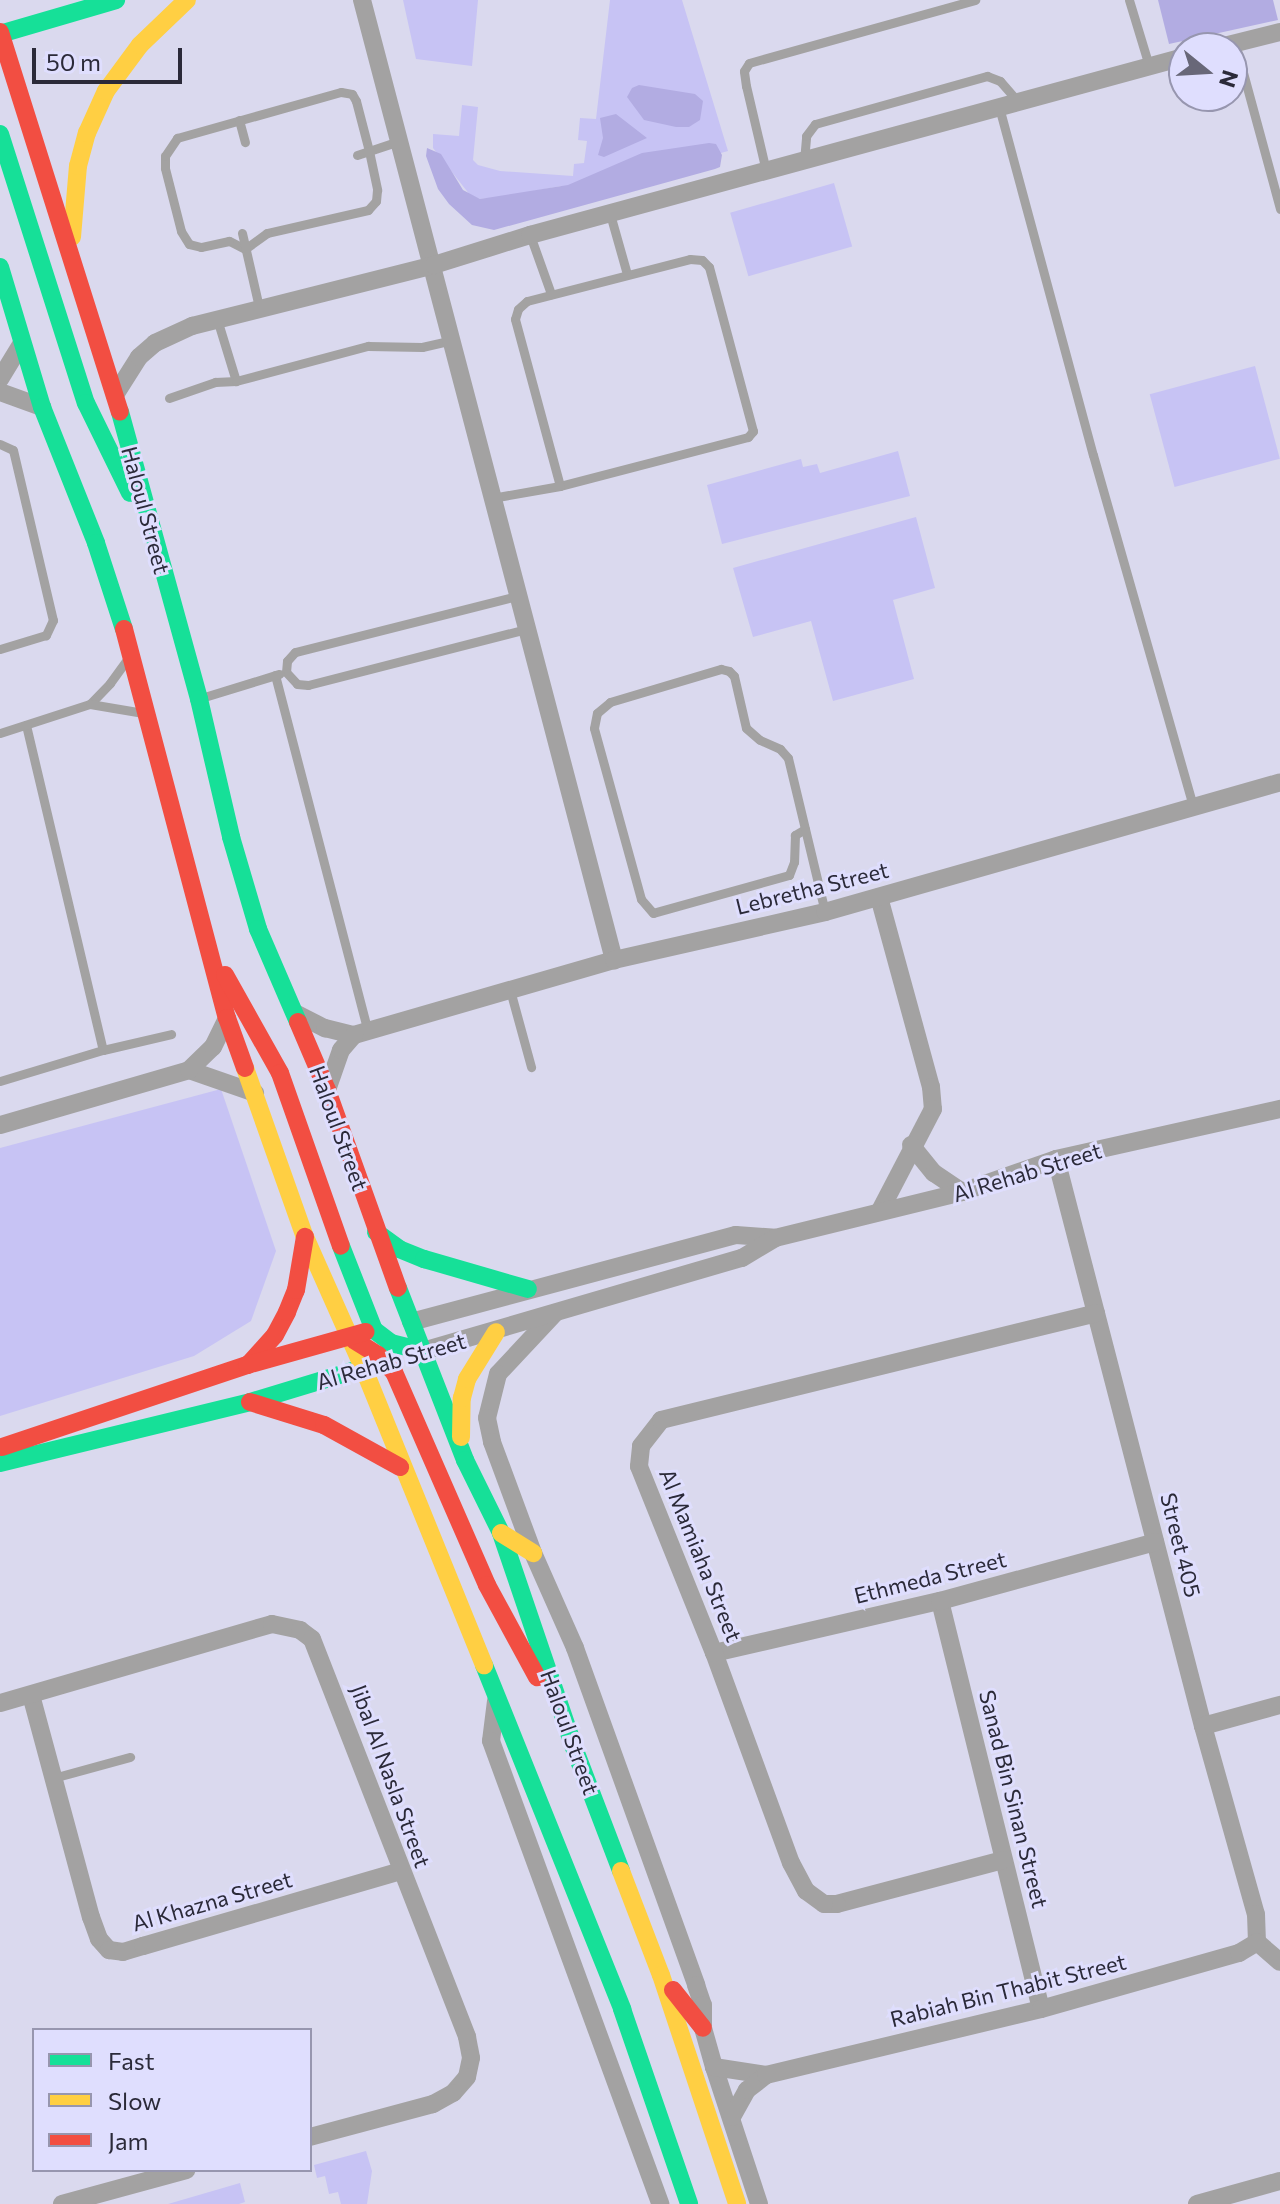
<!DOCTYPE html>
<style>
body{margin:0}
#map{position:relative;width:1280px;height:2204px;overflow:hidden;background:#dad9ee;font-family:Commissioner,sans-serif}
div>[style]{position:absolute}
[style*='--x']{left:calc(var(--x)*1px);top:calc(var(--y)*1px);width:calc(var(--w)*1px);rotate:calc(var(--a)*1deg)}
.green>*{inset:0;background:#c7c3f4;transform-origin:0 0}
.forest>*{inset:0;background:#b2ace2}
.lane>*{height:9px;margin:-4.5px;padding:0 4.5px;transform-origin:4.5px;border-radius:4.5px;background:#a3a2a2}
.street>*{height:18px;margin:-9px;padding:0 9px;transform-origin:9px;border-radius:9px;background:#a3a2a2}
.fast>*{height:18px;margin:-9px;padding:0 9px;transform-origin:9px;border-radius:9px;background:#16e098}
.slow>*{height:18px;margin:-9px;padding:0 9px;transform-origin:9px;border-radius:9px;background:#ffcf43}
.jam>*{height:18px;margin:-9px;padding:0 9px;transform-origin:9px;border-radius:9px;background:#f24e42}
span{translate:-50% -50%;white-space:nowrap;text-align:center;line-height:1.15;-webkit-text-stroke:6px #dfdefe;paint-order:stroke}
.street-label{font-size:22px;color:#2b2a39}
.legend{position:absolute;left:32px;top:2028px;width:280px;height:144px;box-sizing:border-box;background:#dfdefe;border:2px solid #9796af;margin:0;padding:10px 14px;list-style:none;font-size:24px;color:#2b2a39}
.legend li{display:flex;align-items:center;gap:16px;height:40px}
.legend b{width:40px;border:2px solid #9796af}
.north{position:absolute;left:1168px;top:32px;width:80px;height:80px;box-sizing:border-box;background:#dfdefe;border:2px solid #9796af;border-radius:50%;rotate:108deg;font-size:22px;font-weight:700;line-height:32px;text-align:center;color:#2b2a39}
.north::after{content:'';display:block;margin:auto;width:28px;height:36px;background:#686778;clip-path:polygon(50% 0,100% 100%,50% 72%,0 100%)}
.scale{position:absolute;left:32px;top:48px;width:150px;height:36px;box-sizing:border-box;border:4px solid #2b2a39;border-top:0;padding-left:10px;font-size:24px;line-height:28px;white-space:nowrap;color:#2b2a39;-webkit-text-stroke:6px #dfdefe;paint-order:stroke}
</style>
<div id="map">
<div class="green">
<div style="clip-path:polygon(403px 0,478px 0,472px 66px,416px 59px)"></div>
<div style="clip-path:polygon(610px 0,682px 0,728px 151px,560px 198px,561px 186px,501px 197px,480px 199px,470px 195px,433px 148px,433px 134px,459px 136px,462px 105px,478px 107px,473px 160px,478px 165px,500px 171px,573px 176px,574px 164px,584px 163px,587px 141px,578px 140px,580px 118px,596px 119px)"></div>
<div style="left:834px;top:183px;width:66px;height:108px;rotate:74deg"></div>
<div style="left:1255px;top:366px;width:96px;height:109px;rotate:75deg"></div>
<div style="clip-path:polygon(898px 451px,910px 496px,722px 544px,707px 485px,801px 459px,803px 467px,817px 464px,820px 473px)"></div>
<div style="clip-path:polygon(916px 517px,935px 588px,893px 600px,914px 679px,833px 701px,811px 621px,753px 637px,733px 568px)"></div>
<div style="clip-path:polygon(221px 1089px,276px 1251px,251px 1321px,194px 1356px,0 1416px,0 1148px)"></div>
<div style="clip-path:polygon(366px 2151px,372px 2171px,367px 2204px,341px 2204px,338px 2192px,329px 2194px,325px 2176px,317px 2178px,314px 2165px)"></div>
<div style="clip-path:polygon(240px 2183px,245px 2202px,239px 2204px,168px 2204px)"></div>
</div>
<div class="forest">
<div style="clip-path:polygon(1158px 0,1273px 0,1278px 20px,1169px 44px)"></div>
<div style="clip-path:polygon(639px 85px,695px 94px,703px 101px,700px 120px,689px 127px,676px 127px,644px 120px,627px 97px,632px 88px)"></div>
<div style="clip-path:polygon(616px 114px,647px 138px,604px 157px,598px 155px,603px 138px,600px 118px)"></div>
<div style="clip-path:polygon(709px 143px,716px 144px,722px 155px,720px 167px,715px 169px,494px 230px,472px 225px,449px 204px,438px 189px,426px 156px,427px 148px,441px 154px,463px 190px,480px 199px,568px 185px,642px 153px)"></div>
</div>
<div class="lane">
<div style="--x:1129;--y:0;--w:69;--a:73.1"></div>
<div style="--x:1235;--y:43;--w:172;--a:74.8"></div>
<div style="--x:341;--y:92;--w:11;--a:10"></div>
<div style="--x:352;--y:94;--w:8;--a:60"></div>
<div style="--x:356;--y:101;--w:52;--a:75.4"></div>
<div style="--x:369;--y:151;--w:40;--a:78"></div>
<div style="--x:377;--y:190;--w:11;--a:95"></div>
<div style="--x:376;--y:201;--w:12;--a:132"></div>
<div style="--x:368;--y:210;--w:104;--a:167.2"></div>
<div style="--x:267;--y:233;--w:27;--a:144"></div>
<div style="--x:245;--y:249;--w:18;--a:-153"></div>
<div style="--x:229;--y:241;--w:29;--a:168"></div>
<div style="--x:201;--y:247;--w:12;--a:-166"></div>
<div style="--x:189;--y:244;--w:15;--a:-122"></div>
<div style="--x:181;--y:231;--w:65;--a:-104.3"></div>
<div style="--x:165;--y:168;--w:12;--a:-90"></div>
<div style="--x:165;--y:156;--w:22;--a:-56"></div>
<div style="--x:177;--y:138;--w:170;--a:-15.7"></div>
<div style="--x:999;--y:107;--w:360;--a:74.9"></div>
<div style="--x:1093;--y:455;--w:365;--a:74.1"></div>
<div style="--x:239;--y:120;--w:23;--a:75"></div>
<div style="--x:357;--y:155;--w:44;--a:-18.4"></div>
<div style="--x:804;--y:161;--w:25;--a:-85"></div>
<div style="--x:806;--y:136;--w:15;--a:-53"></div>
<div style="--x:815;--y:124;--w:179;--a:-15.6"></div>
<div style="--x:987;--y:76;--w:14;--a:21"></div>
<div style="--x:1000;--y:81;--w:28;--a:49"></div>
<div style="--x:766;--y:171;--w:87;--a:-103.2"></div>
<div style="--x:746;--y:86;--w:15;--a:-98"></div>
<div style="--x:744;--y:71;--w:9;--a:-58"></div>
<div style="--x:749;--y:63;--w:235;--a:-15.6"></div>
<div style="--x:610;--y:214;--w:62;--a:74.2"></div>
<div style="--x:242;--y:233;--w:76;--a:77.1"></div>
<div style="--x:530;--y:235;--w:63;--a:70.4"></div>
<div style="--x:690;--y:259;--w:12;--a:5"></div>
<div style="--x:702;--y:260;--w:10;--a:45"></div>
<div style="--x:709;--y:267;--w:170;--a:75"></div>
<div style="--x:753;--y:431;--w:8;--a:130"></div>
<div style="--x:748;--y:437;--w:194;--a:165.4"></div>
<div style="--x:560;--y:486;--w:173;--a:-105.1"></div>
<div style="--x:515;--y:319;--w:10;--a:-73"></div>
<div style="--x:518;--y:309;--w:12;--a:-42"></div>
<div style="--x:527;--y:301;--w:168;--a:-14.4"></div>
<div style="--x:217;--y:319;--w:65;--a:73"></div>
<div style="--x:169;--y:398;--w:49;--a:-19.2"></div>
<div style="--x:215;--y:382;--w:21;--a:-3"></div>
<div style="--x:236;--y:381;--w:137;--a:-14.9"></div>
<div style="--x:368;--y:346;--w:54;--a:1.1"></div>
<div style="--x:422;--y:347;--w:32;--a:-13"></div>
<div style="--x:0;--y:444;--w:14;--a:25"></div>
<div style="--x:13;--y:450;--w:175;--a:76.8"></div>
<div style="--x:53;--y:620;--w:17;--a:115"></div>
<div style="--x:46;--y:635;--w:48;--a:163.1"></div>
<div style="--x:492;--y:498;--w:69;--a:-10"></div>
<div style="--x:517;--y:596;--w:229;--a:165.8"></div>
<div style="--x:295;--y:652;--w:12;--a:132"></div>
<div style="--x:287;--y:661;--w:11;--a:95"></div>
<div style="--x:286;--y:672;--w:16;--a:47"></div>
<div style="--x:297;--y:684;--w:11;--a:5"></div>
<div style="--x:308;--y:685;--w:225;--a:-14.4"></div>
<div style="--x:275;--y:675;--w:368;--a:75.4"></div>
<div style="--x:201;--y:698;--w:82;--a:-17.1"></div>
<div style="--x:90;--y:704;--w:29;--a:-46"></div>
<div style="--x:110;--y:683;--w:31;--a:-54"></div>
<div style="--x:26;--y:725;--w:334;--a:76.7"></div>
<div style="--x:0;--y:733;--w:95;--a:-17.9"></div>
<div style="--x:90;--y:704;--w:54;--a:9.6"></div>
<div style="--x:805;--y:829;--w:12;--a:149"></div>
<div style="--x:795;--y:835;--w:27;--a:92"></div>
<div style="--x:794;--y:862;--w:14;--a:111"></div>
<div style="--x:789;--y:875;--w:141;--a:164.4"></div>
<div style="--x:653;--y:913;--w:18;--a:-131"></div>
<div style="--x:641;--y:899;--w:177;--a:-105.4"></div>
<div style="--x:594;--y:728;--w:15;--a:-79"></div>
<div style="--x:597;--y:713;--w:17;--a:-40"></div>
<div style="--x:610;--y:702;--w:116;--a:-16.6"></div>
<div style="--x:721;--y:669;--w:8;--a:14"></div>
<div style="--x:729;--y:671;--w:7;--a:45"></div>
<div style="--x:734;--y:676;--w:53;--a:77"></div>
<div style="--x:746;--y:728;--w:18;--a:41"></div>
<div style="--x:760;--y:740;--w:22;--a:24"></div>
<div style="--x:780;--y:749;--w:12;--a:48"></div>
<div style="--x:788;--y:758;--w:158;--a:76.5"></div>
<div style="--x:510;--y:990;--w:80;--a:74.7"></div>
<div style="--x:0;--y:1081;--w:108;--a:-16.8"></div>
<div style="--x:103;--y:1050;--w:70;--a:-13.2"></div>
<div style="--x:53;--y:1778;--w:80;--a:-15.3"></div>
</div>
<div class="street">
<div style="--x:362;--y:0;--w:993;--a:75.29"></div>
<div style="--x:1216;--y:48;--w:66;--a:-14"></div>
<div style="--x:0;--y:379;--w:42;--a:-58.6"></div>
<div style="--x:0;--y:392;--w:45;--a:19.7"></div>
<div style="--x:115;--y:395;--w:45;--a:-57.7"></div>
<div style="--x:139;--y:357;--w:21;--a:-41"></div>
<div style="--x:155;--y:343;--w:41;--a:-24.7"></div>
<div style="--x:192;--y:326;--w:250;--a:-14.1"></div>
<div style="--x:434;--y:265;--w:101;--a:-17.4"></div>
<div style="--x:530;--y:235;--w:678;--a:-15.23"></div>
<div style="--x:879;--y:897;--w:197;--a:74.7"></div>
<div style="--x:931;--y:1087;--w:22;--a:85"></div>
<div style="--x:933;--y:1109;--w:115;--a:117.5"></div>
<div style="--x:295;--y:1013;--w:34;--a:27"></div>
<div style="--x:325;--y:1028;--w:30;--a:14"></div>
<div style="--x:354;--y:1035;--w:271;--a:-16.1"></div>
<div style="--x:614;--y:960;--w:216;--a:-12.8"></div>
<div style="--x:825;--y:912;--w:473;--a:-15.9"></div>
<div style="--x:189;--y:1070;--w:70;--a:19.2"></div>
<div style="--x:327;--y:1090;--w:42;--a:-70.7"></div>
<div style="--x:341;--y:1050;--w:20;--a:-49"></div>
<div style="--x:0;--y:1125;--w:197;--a:-16.2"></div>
<div style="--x:189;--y:1070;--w:33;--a:-44"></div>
<div style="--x:213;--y:1047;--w:32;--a:-64"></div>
<div style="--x:911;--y:1145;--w:36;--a:51"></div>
<div style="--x:934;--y:1173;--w:34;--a:34"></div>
<div style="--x:1056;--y:1159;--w:586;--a:75.47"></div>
<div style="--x:1203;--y:1726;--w:195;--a:74.3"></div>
<div style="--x:1256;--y:1914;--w:28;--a:88"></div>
<div style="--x:555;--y:1313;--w:83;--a:133.1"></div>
<div style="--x:498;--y:1374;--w:45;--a:104"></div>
<div style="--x:487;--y:1418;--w:25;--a:78"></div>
<div style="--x:492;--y:1442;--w:118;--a:69.7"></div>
<div style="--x:533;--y:1553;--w:104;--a:66.1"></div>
<div style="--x:575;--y:1648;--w:358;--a:70.2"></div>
<div style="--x:696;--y:1985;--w:21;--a:71"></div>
<div style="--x:703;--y:2005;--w:23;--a:90"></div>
<div style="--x:703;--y:2028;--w:41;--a:74.2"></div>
<div style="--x:714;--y:2067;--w:144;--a:71.8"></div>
<div style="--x:411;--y:1322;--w:336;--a:-15"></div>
<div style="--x:736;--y:1235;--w:39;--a:4"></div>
<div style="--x:423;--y:1351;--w:332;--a:-16.3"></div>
<div style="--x:742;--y:1258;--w:39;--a:-31"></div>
<div style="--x:775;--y:1238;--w:193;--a:-13.8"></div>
<div style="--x:962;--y:1192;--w:100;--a:-19.3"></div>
<div style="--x:1056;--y:1159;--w:230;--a:-12.6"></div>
<div style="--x:940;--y:1601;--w:420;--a:76.1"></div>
<div style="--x:714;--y:1653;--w:232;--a:-13"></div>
<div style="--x:940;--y:1601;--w:223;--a:-15.3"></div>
<div style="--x:31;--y:1695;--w:230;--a:74.9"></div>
<div style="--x:91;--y:1917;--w:23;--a:70"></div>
<div style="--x:99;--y:1939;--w:15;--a:48"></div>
<div style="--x:109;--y:1950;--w:14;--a:8"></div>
<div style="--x:123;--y:1952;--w:21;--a:-17"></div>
<div style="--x:143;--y:1946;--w:269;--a:-16.2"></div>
<div style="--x:496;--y:1701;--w:40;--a:97.1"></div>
<div style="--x:491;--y:1741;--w:493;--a:69.9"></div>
<div style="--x:0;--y:1703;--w:283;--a:-16.2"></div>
<div style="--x:272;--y:1624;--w:29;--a:12"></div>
<div style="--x:300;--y:1630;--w:15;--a:37"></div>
<div style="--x:312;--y:1639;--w:427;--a:68.7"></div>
<div style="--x:467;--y:2037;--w:21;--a:79"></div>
<div style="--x:471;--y:2058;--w:19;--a:102"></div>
<div style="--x:467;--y:2077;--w:21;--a:131"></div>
<div style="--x:453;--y:2093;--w:23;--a:151"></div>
<div style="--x:433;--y:2104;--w:127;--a:165"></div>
<div style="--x:1203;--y:1726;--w:80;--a:-15.3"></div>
<div style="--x:1003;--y:1860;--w:172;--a:165.2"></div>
<div style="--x:837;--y:1904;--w:13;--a:180"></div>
<div style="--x:824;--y:1904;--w:22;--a:-144"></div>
<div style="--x:806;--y:1891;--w:32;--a:-118"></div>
<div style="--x:791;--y:1863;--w:224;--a:-110.1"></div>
<div style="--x:714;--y:1653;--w:201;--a:-111.9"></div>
<div style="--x:639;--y:1466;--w:20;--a:-84"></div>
<div style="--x:641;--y:1446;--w:33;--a:-52"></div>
<div style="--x:661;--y:1420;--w:448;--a:-13.8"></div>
<div style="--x:1257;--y:1942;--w:30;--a:41"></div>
<div style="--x:714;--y:2067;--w:53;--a:8.7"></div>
<div style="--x:732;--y:2117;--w:31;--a:-61"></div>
<div style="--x:747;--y:2090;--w:24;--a:-38"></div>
<div style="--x:766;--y:2075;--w:283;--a:-13.5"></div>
<div style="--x:1041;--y:2009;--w:206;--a:-15.8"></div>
<div style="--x:1239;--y:1953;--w:21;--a:-31"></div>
<div style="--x:62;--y:2204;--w:129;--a:-15.3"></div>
<div style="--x:1197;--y:2204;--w:86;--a:-15.5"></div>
</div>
<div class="fast">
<div style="--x:0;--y:34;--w:121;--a:-16.3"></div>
<div style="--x:0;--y:134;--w:282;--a:72.3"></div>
<div style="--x:86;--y:403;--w:100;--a:63.9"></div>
<div style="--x:0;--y:267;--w:146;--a:73.3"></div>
<div style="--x:42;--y:407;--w:146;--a:68.3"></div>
<div style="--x:96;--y:543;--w:90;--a:72"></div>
<div style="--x:120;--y:412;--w:298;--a:74.6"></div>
<div style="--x:199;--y:699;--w:142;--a:76.9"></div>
<div style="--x:231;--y:837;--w:96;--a:73.6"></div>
<div style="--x:258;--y:929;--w:101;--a:66.7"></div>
<div style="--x:376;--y:1232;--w:29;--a:36"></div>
<div style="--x:399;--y:1249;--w:27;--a:22"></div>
<div style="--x:424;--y:1259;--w:108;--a:16.1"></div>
<div style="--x:341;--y:1246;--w:90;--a:68.6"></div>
<div style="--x:374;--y:1330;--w:21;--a:37"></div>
<div style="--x:391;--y:1343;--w:33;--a:14"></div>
<div style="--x:398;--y:1288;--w:185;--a:68.7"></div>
<div style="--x:465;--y:1460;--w:81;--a:63.7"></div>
<div style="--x:501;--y:1533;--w:224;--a:71.2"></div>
<div style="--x:573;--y:1745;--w:135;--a:69.1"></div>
<div style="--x:0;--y:1463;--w:257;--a:-13.7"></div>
<div style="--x:250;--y:1402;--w:135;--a:-16.8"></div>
<div style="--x:484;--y:1665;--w:371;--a:68.1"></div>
<div style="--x:622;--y:2009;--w:206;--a:71"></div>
</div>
<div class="slow">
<div style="--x:72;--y:237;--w:71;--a:-85.2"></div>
<div style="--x:78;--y:166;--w:34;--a:-75"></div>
<div style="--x:87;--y:133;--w:46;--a:-65.7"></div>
<div style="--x:106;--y:91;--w:57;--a:-53.5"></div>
<div style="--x:140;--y:45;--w:65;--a:-43.8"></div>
<div style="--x:245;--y:1068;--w:179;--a:70.5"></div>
<div style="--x:305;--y:1237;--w:142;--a:66"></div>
<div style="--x:363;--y:1367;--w:322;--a:67.9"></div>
<div style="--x:461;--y:1437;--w:39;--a:-89"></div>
<div style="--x:462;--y:1398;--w:20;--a:-75"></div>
<div style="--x:467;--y:1379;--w:55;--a:-58.3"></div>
<div style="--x:501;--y:1533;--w:38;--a:32"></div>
<div style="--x:621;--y:1871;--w:111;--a:69"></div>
<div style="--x:661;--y:1975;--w:241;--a:71.6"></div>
</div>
<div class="jam">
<div style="--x:0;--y:32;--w:398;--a:72.5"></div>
<div style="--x:124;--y:629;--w:402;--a:75.2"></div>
<div style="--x:227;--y:1018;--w:53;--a:70.2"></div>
<div style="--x:225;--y:975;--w:112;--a:60.7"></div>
<div style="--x:280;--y:1073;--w:183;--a:70.6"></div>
<div style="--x:298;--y:1022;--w:74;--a:66.9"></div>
<div style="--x:327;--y:1090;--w:210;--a:70.3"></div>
<div style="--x:354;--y:1340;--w:28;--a:32"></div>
<div style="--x:378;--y:1355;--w:23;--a:47"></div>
<div style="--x:394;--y:1372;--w:232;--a:66.4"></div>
<div style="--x:487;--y:1585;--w:105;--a:61.5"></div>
<div style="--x:248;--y:1365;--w:40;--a:-48"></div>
<div style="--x:275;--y:1335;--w:26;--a:-62"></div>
<div style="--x:287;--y:1312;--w:24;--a:-68"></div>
<div style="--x:296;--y:1290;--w:54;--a:-80.4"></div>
<div style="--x:250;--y:1402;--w:77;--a:17.3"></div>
<div style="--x:324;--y:1425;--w:87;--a:28.9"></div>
<div style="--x:2;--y:1447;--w:258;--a:-18.5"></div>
<div style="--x:247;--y:1365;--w:123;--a:-15.6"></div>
<div style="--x:673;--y:1990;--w:48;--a:51.7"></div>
</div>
<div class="street-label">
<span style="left:146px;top:510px;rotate:75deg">Haloul Street</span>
<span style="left:812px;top:888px;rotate:-14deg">Lebretha Street</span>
<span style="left:339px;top:1128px;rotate:70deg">Haloul Street</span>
<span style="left:1027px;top:1172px;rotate:-17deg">Al Rehab Street</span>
<span style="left:391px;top:1361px;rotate:-16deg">Al Rehab Street</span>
<span style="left:1181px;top:1545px;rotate:76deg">Street 405</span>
<span style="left:701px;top:1555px;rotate:68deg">Al Mamiaha Street</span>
<span style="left:930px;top:1577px;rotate:-14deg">Ethmeda Street</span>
<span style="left:570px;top:1732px;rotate:70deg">Haloul Street</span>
<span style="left:391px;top:1776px;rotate:70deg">Jibal Al Nasla Street</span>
<span style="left:1014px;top:1799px;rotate:76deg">Sanad Bin Sinan Street</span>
<span style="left:212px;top:1901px;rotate:-16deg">Al Khazna Street</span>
<span style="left:1008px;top:1990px;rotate:-14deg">Rabiah Bin Thabit Street</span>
</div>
<ul class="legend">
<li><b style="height:10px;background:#16e098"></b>Fast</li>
<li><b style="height:10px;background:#ffcf43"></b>Slow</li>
<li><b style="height:10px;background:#f24e42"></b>Jam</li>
</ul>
<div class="north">N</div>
<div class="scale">50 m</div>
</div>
